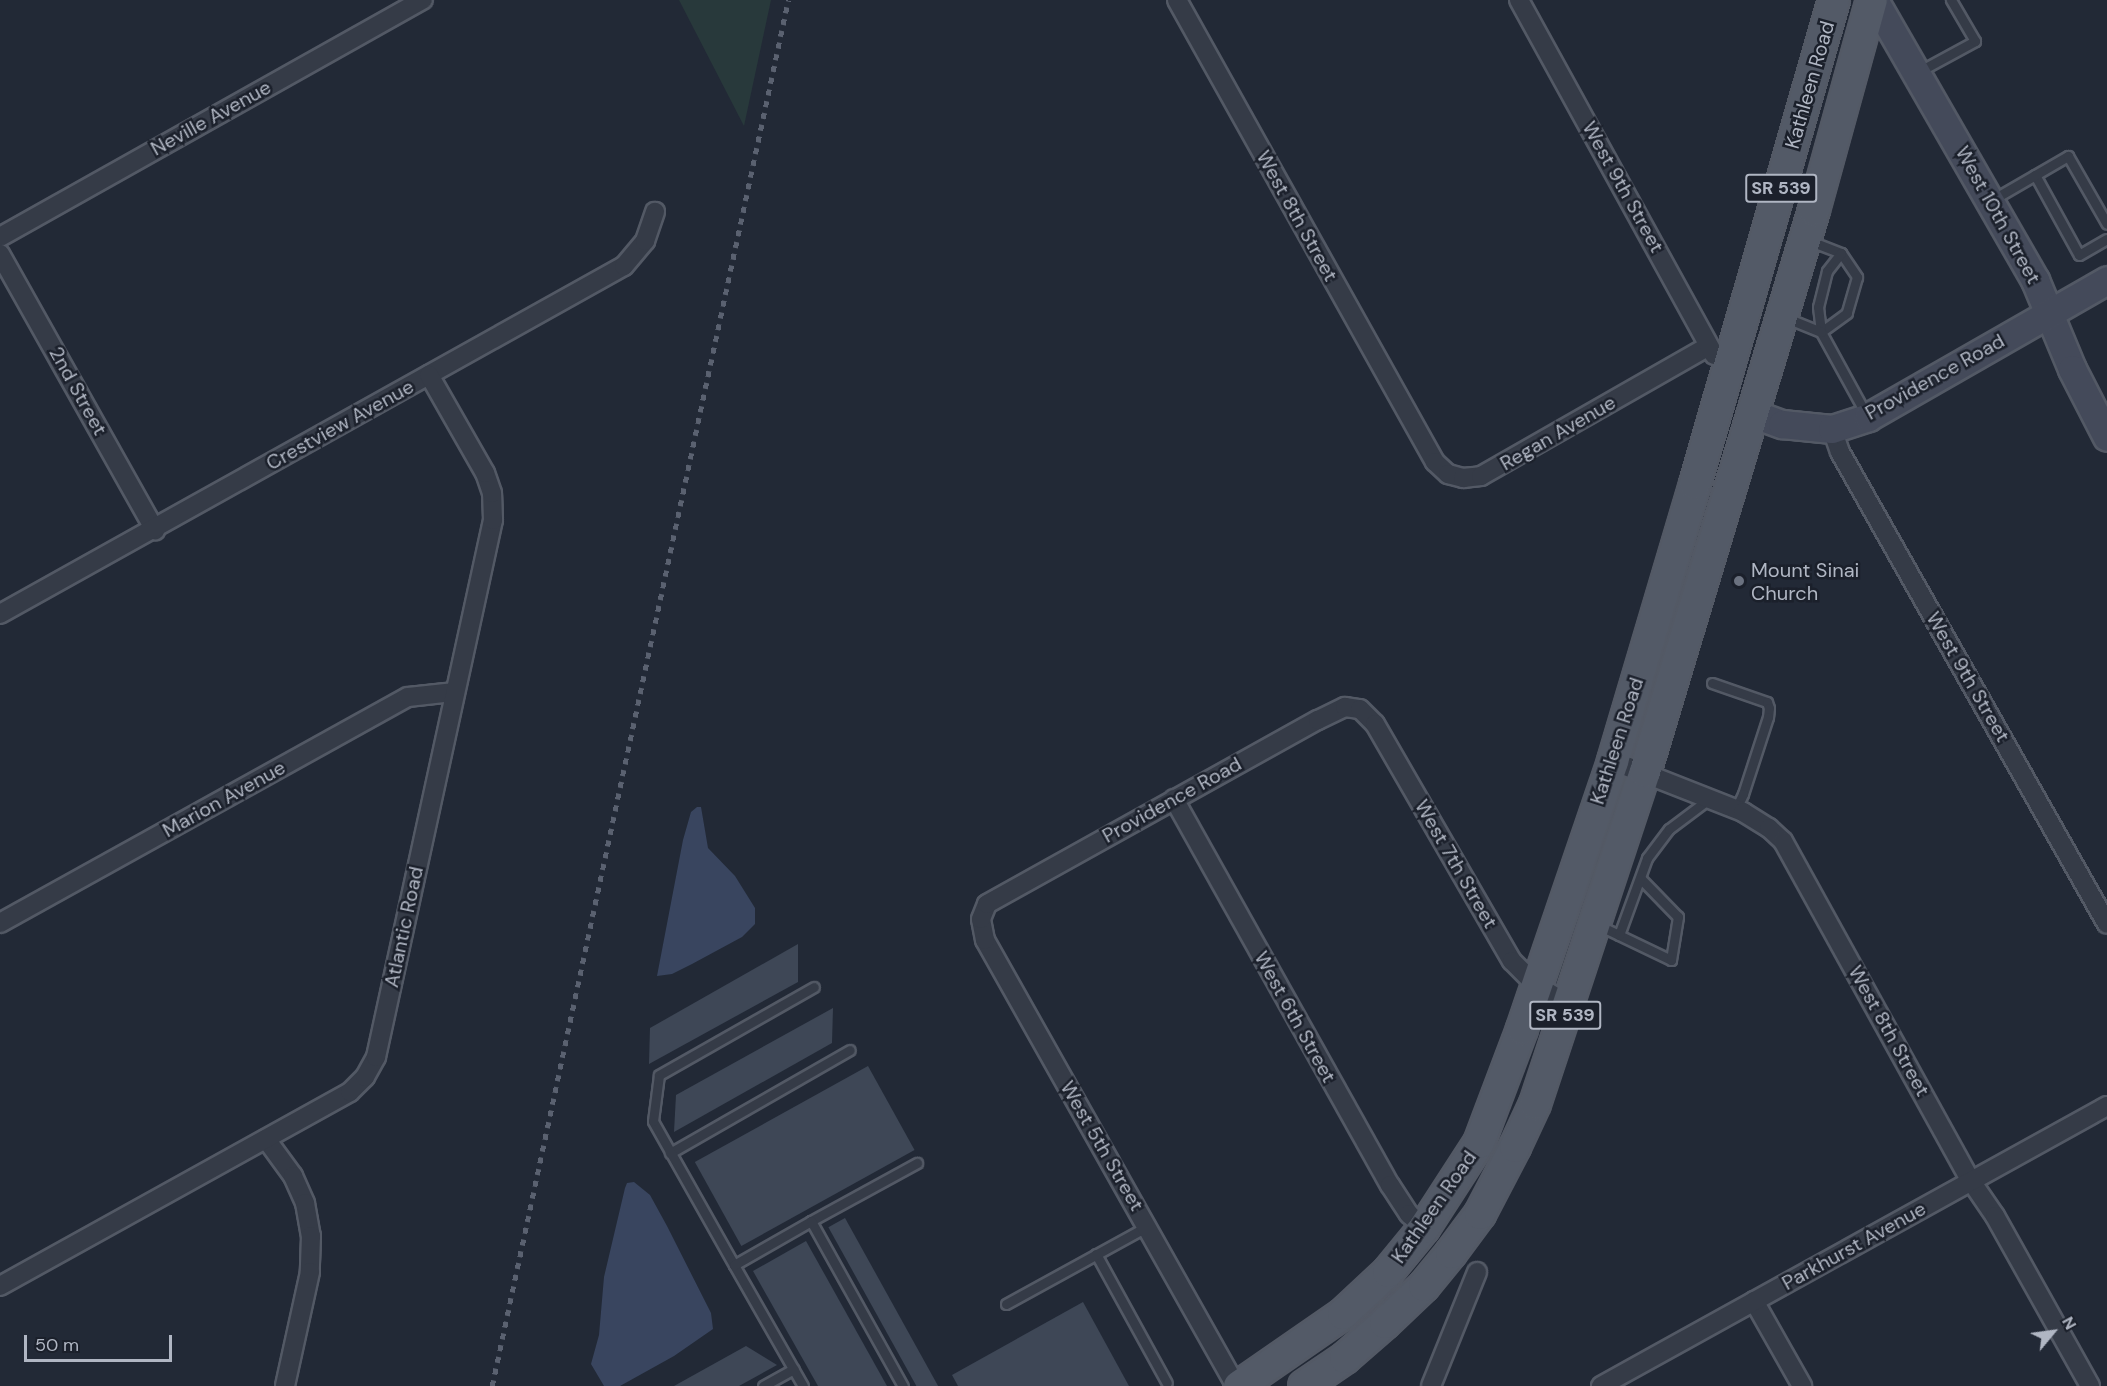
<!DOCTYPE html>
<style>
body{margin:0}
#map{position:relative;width:2107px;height:1386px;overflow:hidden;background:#222936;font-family:"DM Sans",sans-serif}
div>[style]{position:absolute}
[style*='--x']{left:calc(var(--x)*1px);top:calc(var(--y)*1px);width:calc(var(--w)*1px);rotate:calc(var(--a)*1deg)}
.green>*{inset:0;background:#28393b}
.water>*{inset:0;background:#39455f}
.building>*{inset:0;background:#3e4756;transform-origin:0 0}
.roads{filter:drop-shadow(2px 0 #535965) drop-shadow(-2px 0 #535965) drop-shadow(0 2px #535965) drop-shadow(0 -2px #535965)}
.lane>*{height:9px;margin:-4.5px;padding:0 4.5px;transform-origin:4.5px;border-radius:4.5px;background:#353b47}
.street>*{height:18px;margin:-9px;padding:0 9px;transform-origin:9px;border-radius:9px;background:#353b47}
.secondary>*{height:27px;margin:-13.5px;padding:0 13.5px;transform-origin:13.5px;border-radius:13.5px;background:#444a5a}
.primary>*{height:30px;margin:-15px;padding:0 15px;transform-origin:15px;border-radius:15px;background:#535a67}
.rail>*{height:4.5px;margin-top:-2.25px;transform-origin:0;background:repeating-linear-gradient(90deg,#5a6170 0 6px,transparent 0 12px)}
.dots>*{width:16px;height:16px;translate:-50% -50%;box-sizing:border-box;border:3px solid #1b202b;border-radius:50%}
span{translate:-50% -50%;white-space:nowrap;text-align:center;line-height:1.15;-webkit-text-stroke:5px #1b202b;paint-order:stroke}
.shield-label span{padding:2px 4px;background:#1b202b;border:2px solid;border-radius:4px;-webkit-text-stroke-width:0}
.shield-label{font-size:18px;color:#b0b6c3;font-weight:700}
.street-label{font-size:20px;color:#b0b6c3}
.poi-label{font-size:20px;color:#b0b6c3}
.left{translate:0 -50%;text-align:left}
.north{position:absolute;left:2023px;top:1302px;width:60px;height:60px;-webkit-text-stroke:4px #1b202b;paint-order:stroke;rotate:61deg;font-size:16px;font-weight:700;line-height:24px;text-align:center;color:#b0b6c3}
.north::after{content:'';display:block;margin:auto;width:21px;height:27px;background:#b0b6c3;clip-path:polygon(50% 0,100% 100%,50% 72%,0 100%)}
.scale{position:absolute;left:24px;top:1335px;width:148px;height:27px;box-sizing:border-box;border:3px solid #b0b6c3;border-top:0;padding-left:8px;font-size:18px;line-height:21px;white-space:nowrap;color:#b0b6c3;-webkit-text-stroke:4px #1b202b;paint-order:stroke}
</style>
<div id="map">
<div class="green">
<div style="clip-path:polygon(679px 0,771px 0,744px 126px)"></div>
</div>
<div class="water">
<div style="clip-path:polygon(697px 807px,701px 807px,708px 848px,735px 876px,755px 908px,755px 924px,742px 937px,692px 964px,672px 974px,657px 976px,683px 840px,691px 812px)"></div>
<div style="clip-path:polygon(634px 1182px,650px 1195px,667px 1226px,711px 1313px,713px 1329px,674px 1356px,620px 1386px,604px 1386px,591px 1364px,599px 1335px,604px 1277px,625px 1188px,627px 1183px)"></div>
</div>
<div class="building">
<div style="clip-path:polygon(798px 944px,798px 982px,649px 1064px,650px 1028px)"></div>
<div style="clip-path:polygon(833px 1008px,832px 1043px,674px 1132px,676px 1095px)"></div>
<div style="left:868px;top:1066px;width:96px;height:198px;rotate:61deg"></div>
<div style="left:845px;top:1218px;width:193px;height:19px;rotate:61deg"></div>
<div style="clip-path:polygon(806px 1241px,887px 1386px,818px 1386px,753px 1271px)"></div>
<div style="clip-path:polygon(1083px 1302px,1129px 1386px,958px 1386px,952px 1375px)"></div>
<div style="clip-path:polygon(746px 1346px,777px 1365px,739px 1386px,674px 1386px)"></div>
</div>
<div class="roads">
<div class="lane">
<div style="--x:1918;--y:72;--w:65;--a:-28.5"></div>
<div style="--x:1975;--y:41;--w:48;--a:-120.3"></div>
<div style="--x:2035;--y:175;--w:91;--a:61.2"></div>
<div style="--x:2079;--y:255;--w:32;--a:-30"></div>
<div style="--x:1992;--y:200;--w:88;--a:-30.1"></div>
<div style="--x:2068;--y:156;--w:78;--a:60.2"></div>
<div style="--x:1810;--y:241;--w:33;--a:21"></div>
<div style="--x:1841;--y:253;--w:29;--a:56"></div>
<div style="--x:1857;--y:277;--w:37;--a:106"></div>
<div style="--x:1847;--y:313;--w:32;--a:144"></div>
<div style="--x:1841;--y:253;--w:23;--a:128"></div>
<div style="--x:1827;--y:271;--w:37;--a:104"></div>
<div style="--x:1818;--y:307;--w:25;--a:83"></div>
<div style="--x:1821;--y:332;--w:96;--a:61.3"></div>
<div style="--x:1784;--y:317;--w:40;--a:22"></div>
<div style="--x:1712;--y:683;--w:58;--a:19.1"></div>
<div style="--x:1767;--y:702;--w:6;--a:72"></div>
<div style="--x:1769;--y:708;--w:9;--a:96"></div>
<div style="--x:1768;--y:717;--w:81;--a:108"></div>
<div style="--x:1743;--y:794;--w:17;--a:115"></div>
<div style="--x:1598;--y:925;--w:81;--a:25.6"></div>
<div style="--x:1671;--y:960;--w:44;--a:-80.8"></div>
<div style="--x:1678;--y:917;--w:53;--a:-134.2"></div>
<div style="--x:1619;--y:935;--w:82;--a:-70"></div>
<div style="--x:1647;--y:858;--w:36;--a:-53"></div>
<div style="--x:1669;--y:829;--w:50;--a:-36.9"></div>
<div style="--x:670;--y:1153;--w:207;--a:-29.8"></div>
<div style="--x:811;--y:1221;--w:121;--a:-28.7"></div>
<div style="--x:1096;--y:1254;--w:147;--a:61.2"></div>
<div style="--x:734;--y:1265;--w:165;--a:-119.4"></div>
<div style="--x:653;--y:1121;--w:46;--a:-82.6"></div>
<div style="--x:659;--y:1075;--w:178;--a:-29.6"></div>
<div style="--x:1006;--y:1304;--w:162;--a:-28.8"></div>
<div style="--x:763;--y:1386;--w:35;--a:-29"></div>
<div style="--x:803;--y:1386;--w:139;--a:-119.7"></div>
<div style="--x:734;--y:1265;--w:89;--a:-29.7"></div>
<div style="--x:811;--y:1221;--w:189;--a:60.9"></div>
</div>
<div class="street">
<div style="--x:1177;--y:0;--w:529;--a:60.82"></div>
<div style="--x:1435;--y:462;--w:18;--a:43"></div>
<div style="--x:1448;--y:474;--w:16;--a:15"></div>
<div style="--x:1463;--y:478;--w:18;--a:-6"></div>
<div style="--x:1481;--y:476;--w:262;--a:-29.7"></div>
<div style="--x:1519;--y:0;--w:405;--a:61.2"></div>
<div style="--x:0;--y:237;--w:485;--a:-29.3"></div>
<div style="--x:0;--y:254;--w:317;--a:60.7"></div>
<div style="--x:1832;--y:429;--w:24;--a:71"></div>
<div style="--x:1840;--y:452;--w:542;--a:60.5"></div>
<div style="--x:0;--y:614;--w:714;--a:-29.15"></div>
<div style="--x:624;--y:266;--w:33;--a:-50"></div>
<div style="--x:645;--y:241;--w:31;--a:-71"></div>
<div style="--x:1613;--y:761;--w:140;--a:21.4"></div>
<div style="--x:1743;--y:812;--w:31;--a:32"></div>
<div style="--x:1769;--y:828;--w:19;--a:43"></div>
<div style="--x:1783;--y:841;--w:389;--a:61.1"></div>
<div style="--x:1971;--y:1181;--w:42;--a:55.6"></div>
<div style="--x:1995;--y:1216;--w:195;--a:60.8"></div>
<div style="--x:1174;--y:799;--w:442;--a:60.8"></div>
<div style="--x:1390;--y:1185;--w:35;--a:57"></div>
<div style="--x:1409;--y:1214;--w:21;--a:43"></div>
<div style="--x:0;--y:923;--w:466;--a:-29"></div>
<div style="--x:408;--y:697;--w:45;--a:-6.3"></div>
<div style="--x:266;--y:1139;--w:46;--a:53.9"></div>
<div style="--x:293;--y:1176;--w:30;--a:66"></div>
<div style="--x:305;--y:1203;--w:34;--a:80"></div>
<div style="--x:311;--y:1236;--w:36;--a:92"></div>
<div style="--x:310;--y:1272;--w:117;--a:102.4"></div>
<div style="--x:0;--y:1286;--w:400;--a:-29"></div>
<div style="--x:350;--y:1092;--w:21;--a:-45"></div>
<div style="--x:365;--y:1077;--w:23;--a:-61"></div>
<div style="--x:376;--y:1057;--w:550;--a:-77.71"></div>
<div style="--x:493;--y:520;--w:27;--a:-92"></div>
<div style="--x:492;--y:493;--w:21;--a:-109"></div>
<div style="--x:485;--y:473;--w:113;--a:-119.7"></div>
<div style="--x:1754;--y:1301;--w:98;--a:60.5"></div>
<div style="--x:1236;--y:1386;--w:512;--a:-119.37"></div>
<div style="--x:985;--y:940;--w:21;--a:-101"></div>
<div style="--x:981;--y:919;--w:16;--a:-68"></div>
<div style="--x:987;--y:904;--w:379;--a:-29.1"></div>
<div style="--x:1318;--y:720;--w:30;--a:-26"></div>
<div style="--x:1345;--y:707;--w:15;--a:8"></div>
<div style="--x:1360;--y:709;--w:21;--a:45"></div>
<div style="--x:1375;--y:724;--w:274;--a:60"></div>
<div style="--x:1512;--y:961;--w:34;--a:45"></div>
<div style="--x:1536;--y:985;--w:37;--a:31"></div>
<div style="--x:1431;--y:1386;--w:123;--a:-68"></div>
<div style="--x:1601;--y:1386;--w:578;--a:-28.96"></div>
</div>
<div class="secondary">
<div style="--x:1874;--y:0;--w:323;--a:60.1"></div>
<div style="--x:2035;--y:280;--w:96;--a:67.4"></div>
<div style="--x:2072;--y:369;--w:76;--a:62.8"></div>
<div style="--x:1751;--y:413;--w:33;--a:20"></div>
<div style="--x:1782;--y:424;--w:50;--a:5.7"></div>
<div style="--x:1832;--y:429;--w:38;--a:-18"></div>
<div style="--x:1868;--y:417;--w:275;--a:-29.8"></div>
</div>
<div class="primary">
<div style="--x:1239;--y:1386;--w:126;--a:-34.7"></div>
<div style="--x:1343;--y:1314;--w:62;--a:-43"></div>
<div style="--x:1388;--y:1272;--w:57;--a:-50.7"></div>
<div style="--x:1424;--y:1228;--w:101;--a:-57.1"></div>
<div style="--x:1479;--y:1143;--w:122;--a:-69.3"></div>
<div style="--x:1522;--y:1029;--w:283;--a:-71.2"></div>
<div style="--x:1613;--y:761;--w:289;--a:-73.5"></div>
<div style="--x:1695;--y:484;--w:504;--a:-73.98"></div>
<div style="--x:1304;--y:1386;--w:50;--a:-34.3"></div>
<div style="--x:1345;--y:1358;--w:53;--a:-41.2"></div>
<div style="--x:1385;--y:1323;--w:54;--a:-43.5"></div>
<div style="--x:1424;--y:1286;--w:43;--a:-50.7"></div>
<div style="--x:1451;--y:1253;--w:49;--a:-53.4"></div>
<div style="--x:1480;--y:1214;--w:76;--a:-62.4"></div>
<div style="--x:1515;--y:1147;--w:47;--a:-65.1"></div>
<div style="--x:1535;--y:1104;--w:350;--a:-71.7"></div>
<div style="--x:1645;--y:772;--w:587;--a:-73.26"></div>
<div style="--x:1814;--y:210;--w:218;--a:-74.6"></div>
</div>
</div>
<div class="rail">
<div style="--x:492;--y:1386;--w:1417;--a:-77.94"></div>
</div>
<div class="dots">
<div style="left:1739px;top:581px;background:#6b7280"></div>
</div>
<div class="shield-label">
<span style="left:1781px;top:188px">SR 539</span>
<span style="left:1565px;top:1015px">SR 539</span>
</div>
<div class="street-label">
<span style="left:1810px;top:85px;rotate:-74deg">Kathleen Road</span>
<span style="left:211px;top:118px;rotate:-29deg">Neville Avenue</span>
<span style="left:1623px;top:187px;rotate:61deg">West 9th Street</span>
<span style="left:1998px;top:215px;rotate:61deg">West 10th Street</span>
<span style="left:1297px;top:216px;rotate:61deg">West 8th Street</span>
<span style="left:1935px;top:377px;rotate:-29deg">Providence Road</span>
<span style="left:78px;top:391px;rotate:61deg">2nd Street</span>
<span style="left:340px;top:425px;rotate:-29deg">Crestview Avenue</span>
<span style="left:1558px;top:433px;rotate:-30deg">Regan Avenue</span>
<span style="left:1968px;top:677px;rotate:60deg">West 9th Street</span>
<span style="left:1617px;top:741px;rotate:-72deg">Kathleen Road</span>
<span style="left:224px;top:799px;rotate:-29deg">Marion Avenue</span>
<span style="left:1172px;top:800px;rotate:-29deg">Providence Road</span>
<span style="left:1456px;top:864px;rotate:60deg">West 7th Street</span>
<span style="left:404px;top:927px;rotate:-78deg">Atlantic Road</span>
<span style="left:1295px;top:1017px;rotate:61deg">West 6th Street</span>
<span style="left:1889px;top:1031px;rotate:61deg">West 8th Street</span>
<span style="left:1102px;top:1146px;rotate:60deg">West 5th Street</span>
<span style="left:1434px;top:1207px;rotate:-55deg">Kathleen Road</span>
<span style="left:1854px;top:1246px;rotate:-29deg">Parkhurst Avenue</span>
</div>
<div class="poi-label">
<span class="left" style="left:1751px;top:582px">Mount Sinai<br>Church</span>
</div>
<div class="north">N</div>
<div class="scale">50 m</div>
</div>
